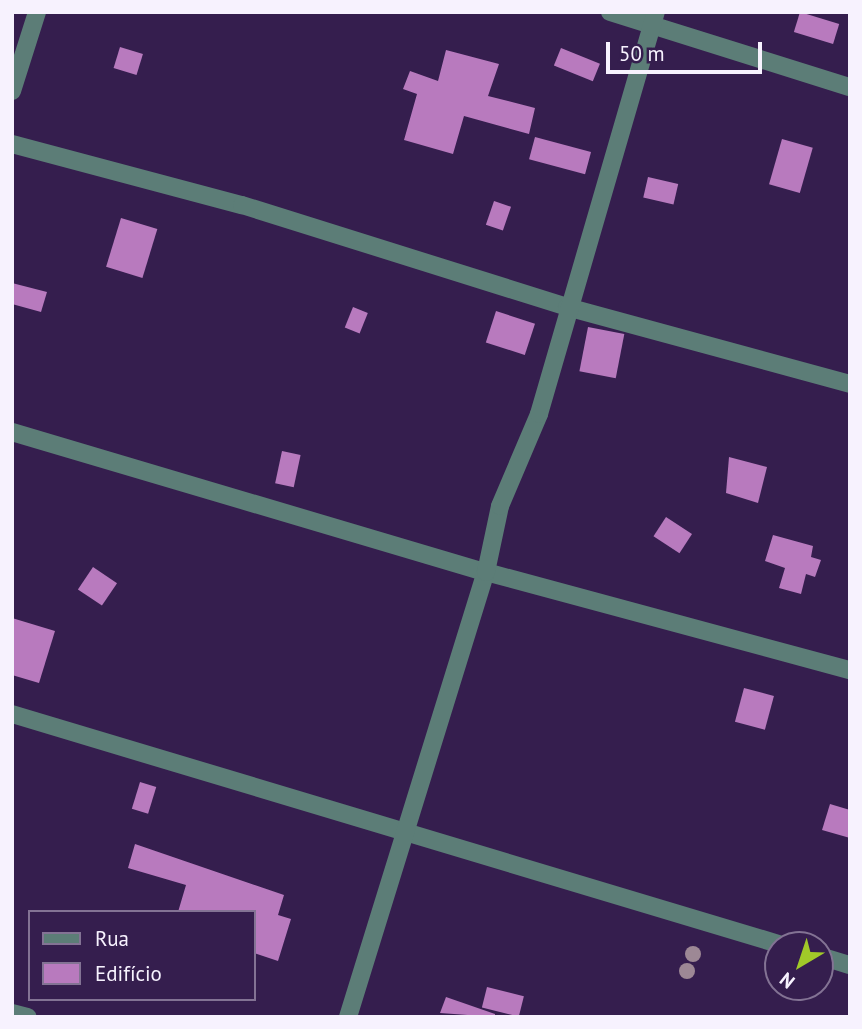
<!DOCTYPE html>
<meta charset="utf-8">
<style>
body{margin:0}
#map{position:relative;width:862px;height:1029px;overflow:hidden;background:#351e4e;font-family:"PT Sans",sans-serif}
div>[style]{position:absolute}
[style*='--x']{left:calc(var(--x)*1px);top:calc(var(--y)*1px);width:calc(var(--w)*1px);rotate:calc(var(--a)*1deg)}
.building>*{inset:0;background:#b87abe;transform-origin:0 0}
.minor>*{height:18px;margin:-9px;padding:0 9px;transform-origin:9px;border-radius:9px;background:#5c7d77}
.trees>*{width:16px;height:16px;margin:-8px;border-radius:50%;background:#9d8895}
span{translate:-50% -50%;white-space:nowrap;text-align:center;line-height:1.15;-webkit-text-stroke:7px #351e4e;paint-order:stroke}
.frame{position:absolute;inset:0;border:14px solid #f7f2fe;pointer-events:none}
.legend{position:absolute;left:28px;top:910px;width:228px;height:91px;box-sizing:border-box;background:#351e4e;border:2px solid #837394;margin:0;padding:9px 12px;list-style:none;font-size:21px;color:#f7f2fe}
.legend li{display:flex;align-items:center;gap:14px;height:35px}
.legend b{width:35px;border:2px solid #837394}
.north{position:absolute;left:764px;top:931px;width:70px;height:70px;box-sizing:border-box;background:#351e4e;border:2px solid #837394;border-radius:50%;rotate:219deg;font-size:19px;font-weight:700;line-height:28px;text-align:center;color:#f7f2fe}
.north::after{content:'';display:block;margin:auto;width:24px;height:32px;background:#a1c929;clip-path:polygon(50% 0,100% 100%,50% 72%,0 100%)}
.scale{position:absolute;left:606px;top:42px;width:156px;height:32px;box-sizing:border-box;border:4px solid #f7f2fe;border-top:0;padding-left:9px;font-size:21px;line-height:24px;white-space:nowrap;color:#f7f2fe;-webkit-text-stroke:5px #351e4e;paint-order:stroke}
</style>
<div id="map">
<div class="building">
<div style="left:800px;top:12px;width:41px;height:21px;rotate:17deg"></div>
<div style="left:120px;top:47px;width:24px;height:22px;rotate:17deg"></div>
<div style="left:561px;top:48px;width:42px;height:19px;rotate:22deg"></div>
<div style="clip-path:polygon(446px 50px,499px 64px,488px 96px,535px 108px,529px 134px,464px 116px,453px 154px,404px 140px,417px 94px,403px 89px,410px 71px,438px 81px)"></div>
<div style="left:535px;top:137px;width:58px;height:23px;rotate:15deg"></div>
<div style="left:782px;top:139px;width:32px;height:47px;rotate:16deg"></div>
<div style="left:648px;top:177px;width:31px;height:21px;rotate:13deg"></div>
<div style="left:494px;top:201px;width:18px;height:25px;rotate:19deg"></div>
<div style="left:121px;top:218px;width:38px;height:51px;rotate:17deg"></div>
<div style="clip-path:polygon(12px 283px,47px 292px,41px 312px,12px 304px)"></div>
<div style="left:353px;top:307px;width:16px;height:22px;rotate:22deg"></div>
<div style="left:496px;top:311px;width:41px;height:33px;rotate:18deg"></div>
<div style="left:588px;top:327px;width:37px;height:45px;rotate:11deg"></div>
<div style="left:282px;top:451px;width:19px;height:33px;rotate:12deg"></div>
<div style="clip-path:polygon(729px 457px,767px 467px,758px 503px,726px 493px)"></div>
<div style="left:666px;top:517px;width:31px;height:23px;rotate:33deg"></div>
<div style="clip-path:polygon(773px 535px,813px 546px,811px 557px,821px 560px,815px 577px,806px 574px,801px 594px,779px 588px,785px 568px,765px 561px)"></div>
<div style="left:93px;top:567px;width:29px;height:27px;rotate:34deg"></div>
<div style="clip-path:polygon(12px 618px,55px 631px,39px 683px,12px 675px)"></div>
<div style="left:744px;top:688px;width:31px;height:35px;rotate:15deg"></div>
<div style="left:140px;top:782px;width:17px;height:28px;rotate:17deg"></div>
<div style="clip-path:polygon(830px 804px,850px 810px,850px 838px,822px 830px)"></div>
<div style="clip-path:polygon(135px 844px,284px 895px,278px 915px,291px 919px,278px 961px,254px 953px,254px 912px,178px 912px,186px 885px,128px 868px)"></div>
<div style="left:487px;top:987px;width:38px;height:21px;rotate:14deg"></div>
<div style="clip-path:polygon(446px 997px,495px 1014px,495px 1017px,440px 1013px)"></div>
</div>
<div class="minor">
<div style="--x:610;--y:12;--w:251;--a:17.4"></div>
<div style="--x:12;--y:91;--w:83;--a:-72.4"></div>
<div style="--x:12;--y:144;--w:238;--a:14.9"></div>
<div style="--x:242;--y:205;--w:341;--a:17.4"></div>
<div style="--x:567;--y:307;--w:293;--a:15.2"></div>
<div style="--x:12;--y:432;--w:494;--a:16.5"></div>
<div style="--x:486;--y:572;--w:377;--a:15.1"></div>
<div style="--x:12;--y:714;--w:804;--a:16.7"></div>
<div style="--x:820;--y:956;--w:31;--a:17"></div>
<div style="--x:12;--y:1013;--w:16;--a:14"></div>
<div style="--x:348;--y:1017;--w:466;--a:-72.8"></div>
<div style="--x:486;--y:572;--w:67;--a:-78"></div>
<div style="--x:500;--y:506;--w:100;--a:-67"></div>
<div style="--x:539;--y:414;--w:419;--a:-73.8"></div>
</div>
<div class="trees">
<div style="left:693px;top:954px"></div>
<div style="left:687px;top:971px"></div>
</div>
<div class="frame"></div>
<ul class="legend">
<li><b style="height:9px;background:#5c7d77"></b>Rua</li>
<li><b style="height:19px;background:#b87abe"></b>Edifício</li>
</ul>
<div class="north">N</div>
<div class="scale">50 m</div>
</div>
